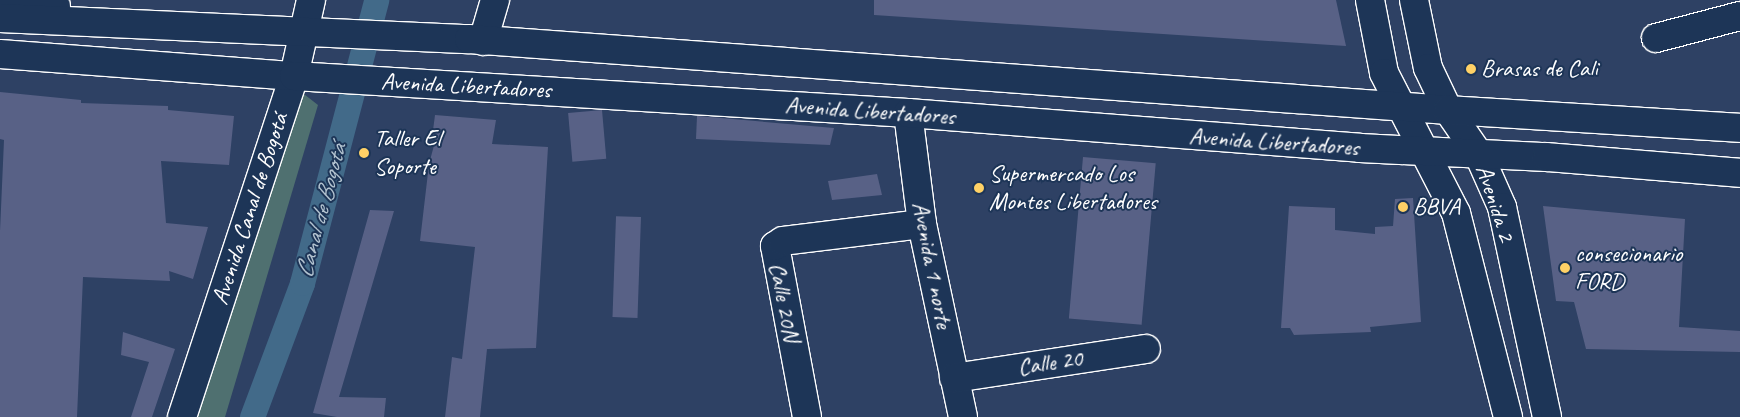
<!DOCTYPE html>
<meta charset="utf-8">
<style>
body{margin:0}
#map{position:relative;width:1740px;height:417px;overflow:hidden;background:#2e4164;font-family:Caveat,sans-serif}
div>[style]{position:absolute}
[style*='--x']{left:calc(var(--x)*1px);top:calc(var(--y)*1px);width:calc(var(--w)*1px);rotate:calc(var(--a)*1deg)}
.green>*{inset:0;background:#4f7070}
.canal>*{height:25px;margin:-12.5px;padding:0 12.5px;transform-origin:12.5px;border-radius:12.5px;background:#426a89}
.building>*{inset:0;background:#586186;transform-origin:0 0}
.roads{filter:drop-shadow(1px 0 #fff) drop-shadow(-1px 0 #fff) drop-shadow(0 1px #fff) drop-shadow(0 -1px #fff)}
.street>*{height:28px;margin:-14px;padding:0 14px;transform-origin:14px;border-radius:14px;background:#1d3557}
.secondary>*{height:28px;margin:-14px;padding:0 14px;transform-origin:14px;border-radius:14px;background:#1d3557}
.primary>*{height:28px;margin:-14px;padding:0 14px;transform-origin:14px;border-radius:14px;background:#1d3557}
.dots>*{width:14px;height:14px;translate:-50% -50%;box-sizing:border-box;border:2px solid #1d3557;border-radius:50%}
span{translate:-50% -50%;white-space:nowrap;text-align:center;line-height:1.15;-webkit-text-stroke:4px #1d3557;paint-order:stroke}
.poi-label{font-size:24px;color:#fff}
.left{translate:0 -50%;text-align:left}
.street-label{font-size:24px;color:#fff}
.water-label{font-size:25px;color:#b3c3d0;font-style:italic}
</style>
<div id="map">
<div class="green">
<div style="clip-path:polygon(300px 91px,318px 105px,225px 417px,193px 417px)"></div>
</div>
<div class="canal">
<div style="--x:252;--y:417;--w:143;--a:-69.5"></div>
<div style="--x:302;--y:283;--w:293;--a:-75.3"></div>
</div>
<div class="building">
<div style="clip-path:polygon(874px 0,1336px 0,1346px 46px,874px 15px)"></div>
<div style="clip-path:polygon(0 92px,81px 100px,81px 103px,168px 106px,168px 110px,234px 116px,229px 165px,161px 161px,166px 223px,208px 227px,193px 279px,169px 271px,170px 281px,83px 277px,77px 417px,0 417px,0 231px,4px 140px,0 139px)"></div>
<div style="left:602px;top:110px;width:49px;height:34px;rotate:85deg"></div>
<div style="clip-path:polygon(435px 115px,496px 120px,492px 144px,548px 147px,536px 348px,487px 349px,480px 417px,445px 417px,452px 357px,462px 359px,475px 247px,420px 241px,429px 164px,436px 138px,432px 138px)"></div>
<div style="clip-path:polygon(697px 116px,698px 116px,834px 128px,830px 145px,696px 139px)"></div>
<div style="left:1083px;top:157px;width:73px;height:162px;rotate:5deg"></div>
<div style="clip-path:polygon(877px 174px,882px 195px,832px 200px,828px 181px)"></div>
<div style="clip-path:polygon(1413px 198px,1421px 322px,1370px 327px,1371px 332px,1294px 335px,1290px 328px,1281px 328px,1289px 206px,1335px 208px,1335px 230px,1375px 234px,1375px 227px,1393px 226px,1395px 199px)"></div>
<div style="clip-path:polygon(1543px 206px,1685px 219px,1679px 327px,1740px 331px,1740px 352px,1586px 349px,1574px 302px,1556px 301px)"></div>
<div style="clip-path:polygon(370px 210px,394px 211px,339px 397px,386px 398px,384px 417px,337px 417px,313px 413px)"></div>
<div style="left:641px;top:217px;width:101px;height:25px;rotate:92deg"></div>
<div style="clip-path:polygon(123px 332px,175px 349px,152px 417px,131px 417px,149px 362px,121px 355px)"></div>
</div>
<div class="roads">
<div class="street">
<div style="--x:0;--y:3;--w:56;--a:3.1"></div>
<div style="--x:1656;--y:38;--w:87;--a:-14.7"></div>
<div style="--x:908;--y:113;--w:112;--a:82.8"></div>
<div style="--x:922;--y:224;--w:197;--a:78"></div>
<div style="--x:954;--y:378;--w:194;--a:-8.6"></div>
<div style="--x:182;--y:417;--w:359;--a:-71.8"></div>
<div style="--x:807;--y:417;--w:174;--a:-100.6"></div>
<div style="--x:775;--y:246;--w:9;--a:-32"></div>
<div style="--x:783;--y:241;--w:140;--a:-7"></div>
</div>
<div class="secondary">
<div style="--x:1370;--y:0;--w:74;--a:79.1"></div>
<div style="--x:1384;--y:73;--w:157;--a:62.8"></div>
<div style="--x:1456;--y:213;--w:211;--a:75.7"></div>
<div style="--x:1414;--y:0;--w:69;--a:78.4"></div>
<div style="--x:1428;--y:68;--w:47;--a:64.5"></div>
<div style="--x:1448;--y:110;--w:55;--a:55.4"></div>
<div style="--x:1479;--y:155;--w:57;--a:66.1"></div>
<div style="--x:1502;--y:207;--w:215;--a:77.9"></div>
<div style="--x:483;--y:41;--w:43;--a:-73.7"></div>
<div style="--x:294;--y:76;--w:78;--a:-77.4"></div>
</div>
<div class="primary">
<div style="--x:0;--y:18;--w:469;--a:2.6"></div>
<div style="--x:469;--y:39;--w:982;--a:4.15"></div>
<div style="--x:1448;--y:110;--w:293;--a:3.5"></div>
<div style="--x:0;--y:54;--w:295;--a:4.3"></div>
<div style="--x:294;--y:76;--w:615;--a:3.45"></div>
<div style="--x:908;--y:113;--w:453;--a:4.4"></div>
<div style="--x:1360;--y:148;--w:187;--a:2.8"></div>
<div style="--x:1547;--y:157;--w:194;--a:4.7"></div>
</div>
</div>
<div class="dots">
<div style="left:1471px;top:69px;background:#ffd166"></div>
<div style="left:364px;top:153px;background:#ffd166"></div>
<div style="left:979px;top:188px;background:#ffd166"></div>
<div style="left:1403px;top:207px;background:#ffd166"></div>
<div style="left:1565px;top:268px;background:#ffd166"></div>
</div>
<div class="poi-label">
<span class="left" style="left:1481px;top:69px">Brasas de Cali</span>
<span class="left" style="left:374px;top:153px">Taller El<br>Soporte</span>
<span class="left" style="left:989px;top:188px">Supermercado Los<br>Montes Libertadores</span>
<span class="left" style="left:1413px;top:207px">BBVA</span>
<span class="left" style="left:1575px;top:268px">consecionario<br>FORD</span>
</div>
<div class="street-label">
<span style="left:466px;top:86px;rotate:3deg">Avenida Libertadores</span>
<span style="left:870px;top:111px;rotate:4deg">Avenida Libertadores</span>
<span style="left:1274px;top:142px;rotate:4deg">Avenida Libertadores</span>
<span style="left:1495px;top:203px;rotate:72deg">Avenida 2</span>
<span style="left:250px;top:209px;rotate:-72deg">Avenida Canal de Bogotá</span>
<span style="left:932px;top:265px;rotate:79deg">Avenida 1 norte</span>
<span style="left:784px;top:302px;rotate:79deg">Calle 20N</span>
<span style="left:1050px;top:363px;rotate:-9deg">Calle 20</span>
</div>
<div class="water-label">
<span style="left:321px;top:211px;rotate:-75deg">Canal de Bogotá</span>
</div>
</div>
